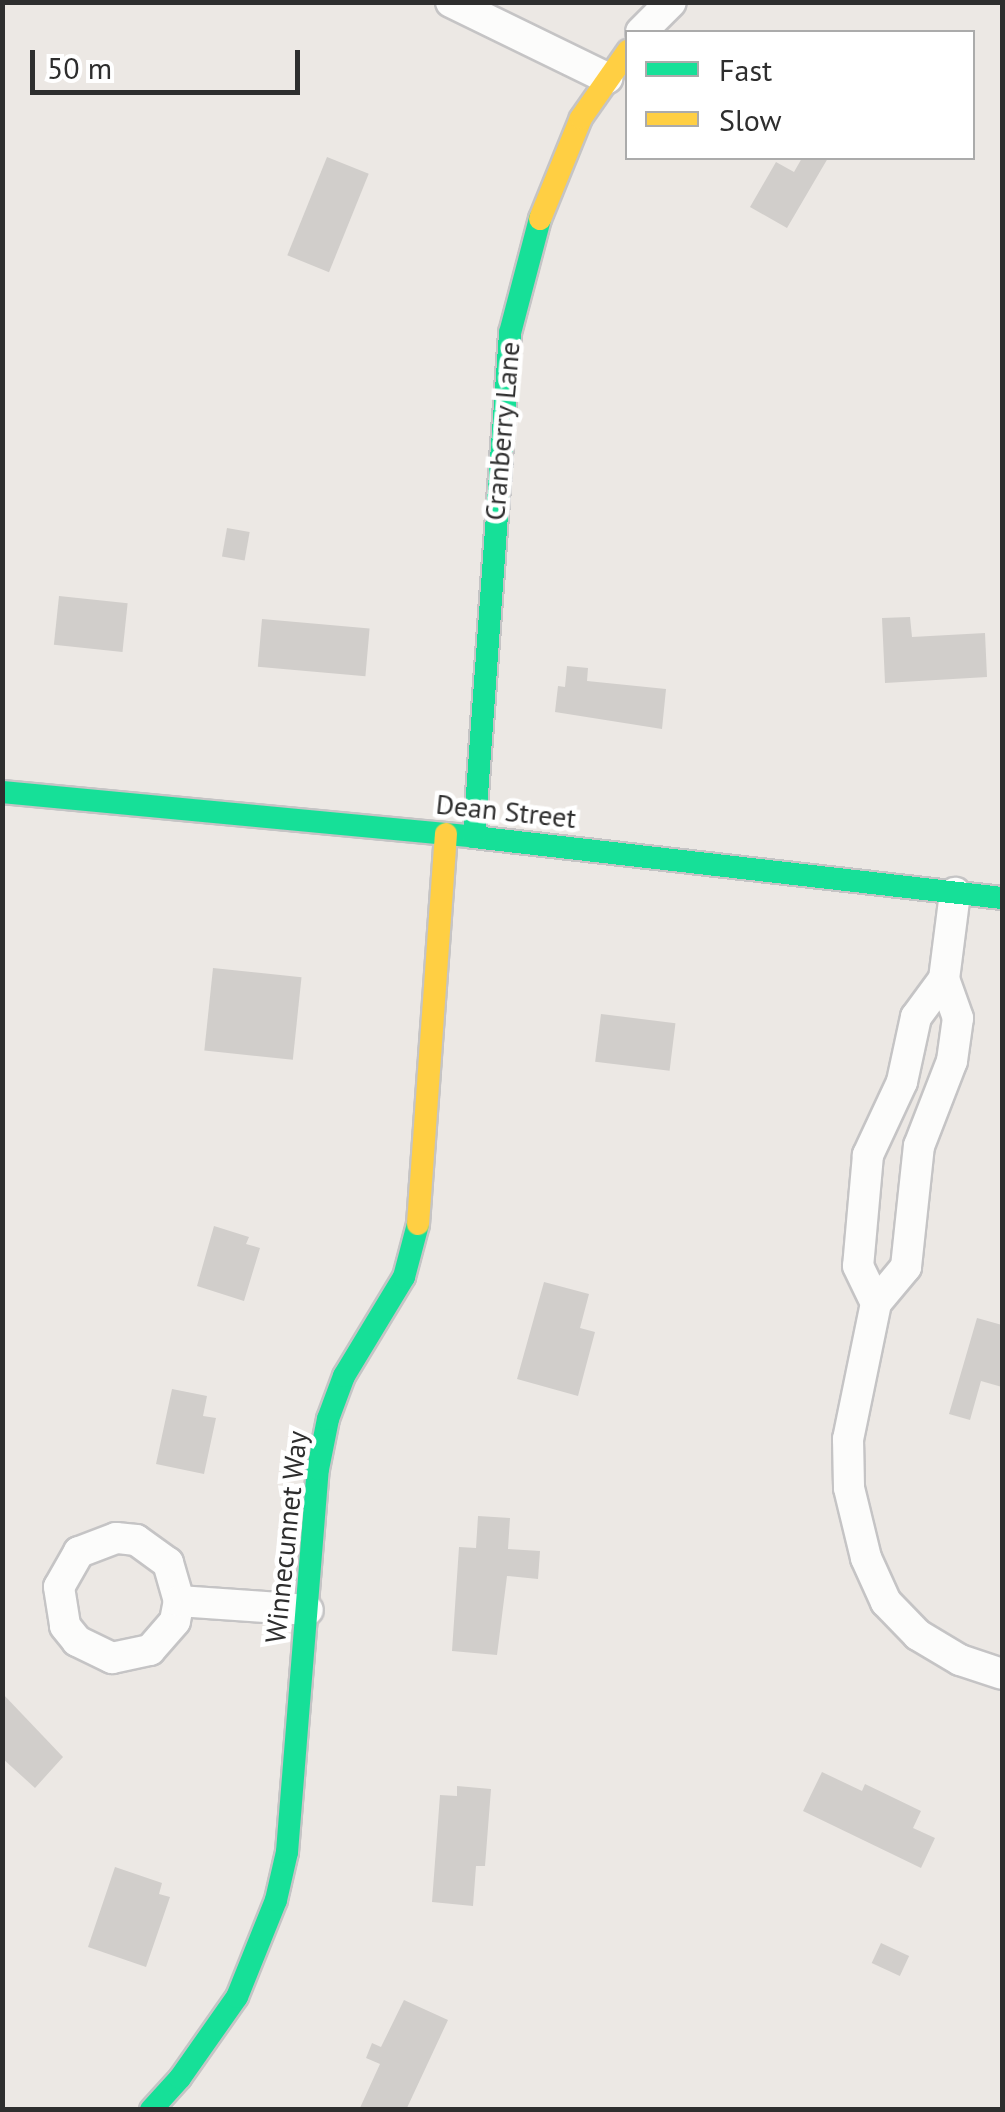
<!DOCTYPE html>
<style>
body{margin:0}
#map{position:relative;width:1005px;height:2112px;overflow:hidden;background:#ece8e4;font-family:"PT Sans",sans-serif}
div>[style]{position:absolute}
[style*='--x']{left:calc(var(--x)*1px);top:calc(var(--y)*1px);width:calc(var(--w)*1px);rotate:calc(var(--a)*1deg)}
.building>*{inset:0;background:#d1cecb;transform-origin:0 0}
.roads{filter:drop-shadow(2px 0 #c5c4c5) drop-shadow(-2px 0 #c5c4c5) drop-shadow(0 2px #c5c4c5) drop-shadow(0 -2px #c5c4c5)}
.street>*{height:30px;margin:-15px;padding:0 15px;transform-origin:15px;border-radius:15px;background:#fcfcfb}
.fast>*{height:22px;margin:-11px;padding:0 11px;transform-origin:11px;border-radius:11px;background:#16e098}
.slow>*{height:22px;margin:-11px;padding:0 11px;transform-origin:11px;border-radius:11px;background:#ffcf43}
span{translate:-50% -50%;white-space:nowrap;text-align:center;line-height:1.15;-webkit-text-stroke:9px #fff;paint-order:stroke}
.street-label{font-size:28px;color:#2e2e2e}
.frame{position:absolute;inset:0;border:5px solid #2e2e2e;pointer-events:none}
.legend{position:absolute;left:625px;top:30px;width:350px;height:130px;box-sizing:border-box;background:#fff;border:2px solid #ababab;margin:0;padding:12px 18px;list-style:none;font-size:30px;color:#2e2e2e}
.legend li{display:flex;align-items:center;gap:20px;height:50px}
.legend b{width:50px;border:2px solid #ababab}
.scale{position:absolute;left:30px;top:50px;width:270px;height:45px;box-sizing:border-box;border:5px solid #2e2e2e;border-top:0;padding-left:12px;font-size:30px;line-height:35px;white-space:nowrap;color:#2e2e2e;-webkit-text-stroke:8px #fff;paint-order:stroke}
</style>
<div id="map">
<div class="building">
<div style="left:327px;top:157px;width:45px;height:106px;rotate:22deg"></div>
<div style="clip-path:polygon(802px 158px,828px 158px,787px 228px,750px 207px,776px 162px,794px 172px)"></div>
<div style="left:227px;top:528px;width:23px;height:29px;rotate:10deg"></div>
<div style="left:59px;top:596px;width:69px;height:49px;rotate:6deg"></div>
<div style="clip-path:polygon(910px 617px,912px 637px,985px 633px,987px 677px,885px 683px,882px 618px)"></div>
<div style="left:262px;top:619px;width:108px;height:48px;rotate:5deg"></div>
<div style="clip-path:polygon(567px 666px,588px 668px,587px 681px,666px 689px,662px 729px,555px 712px,558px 686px,565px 687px)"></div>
<div style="left:213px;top:968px;width:89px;height:83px;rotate:6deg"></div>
<div style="left:601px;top:1014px;width:75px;height:48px;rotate:7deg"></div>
<div style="clip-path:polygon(214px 1226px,249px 1237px,246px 1244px,260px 1248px,244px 1301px,197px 1286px)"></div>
<div style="clip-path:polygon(544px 1282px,589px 1294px,580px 1328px,595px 1332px,578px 1396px,517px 1379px)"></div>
<div style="clip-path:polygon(977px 1318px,1002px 1325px,1002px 1387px,981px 1381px,970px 1420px,949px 1414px)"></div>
<div style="clip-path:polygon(172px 1389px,207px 1396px,203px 1416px,216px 1418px,204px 1474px,156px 1464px)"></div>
<div style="clip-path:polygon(478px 1516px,510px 1518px,508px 1549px,540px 1551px,538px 1579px,507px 1576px,497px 1655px,452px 1651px,459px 1547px,476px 1548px)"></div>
<div style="clip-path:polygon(2px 1693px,63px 1757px,35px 1788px,2px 1758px)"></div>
<div style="clip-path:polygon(822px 1772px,862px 1791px,865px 1784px,921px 1811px,913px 1828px,935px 1838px,921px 1868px,803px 1811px)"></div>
<div style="clip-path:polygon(457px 1786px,491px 1789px,485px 1866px,476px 1866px,473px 1906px,432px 1902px,440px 1795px,457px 1796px)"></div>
<div style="clip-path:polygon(115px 1867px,162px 1883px,159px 1894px,170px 1897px,146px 1967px,88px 1947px)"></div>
<div style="left:881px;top:1943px;width:31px;height:22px;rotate:25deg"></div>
<div style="clip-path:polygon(404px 2000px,448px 2020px,406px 2110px,359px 2110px,380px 2064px,366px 2058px,372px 2043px,381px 2047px)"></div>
</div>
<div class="roads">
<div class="street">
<div style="--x:451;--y:2;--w:174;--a:26"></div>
<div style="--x:641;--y:32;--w:42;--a:-45"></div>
<div style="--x:944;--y:979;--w:47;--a:126.4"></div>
<div style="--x:916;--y:1017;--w:66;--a:102.2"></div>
<div style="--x:902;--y:1082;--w:81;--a:115"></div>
<div style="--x:868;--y:1155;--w:111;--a:95.1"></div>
<div style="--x:858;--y:1266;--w:41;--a:64.1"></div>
<div style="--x:876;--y:1303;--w:47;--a:-50.2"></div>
<div style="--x:906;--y:1267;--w:122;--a:-83.9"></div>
<div style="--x:919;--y:1146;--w:91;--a:-68.8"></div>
<div style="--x:952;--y:1061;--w:43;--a:-82.1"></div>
<div style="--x:958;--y:1018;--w:41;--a:-109.7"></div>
<div style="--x:944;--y:979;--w:87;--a:-82.7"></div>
<div style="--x:876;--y:1303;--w:139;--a:101.6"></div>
<div style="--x:848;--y:1439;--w:49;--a:88.8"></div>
<div style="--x:849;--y:1488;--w:72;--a:76.3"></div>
<div style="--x:866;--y:1558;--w:48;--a:65.6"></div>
<div style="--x:886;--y:1602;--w:46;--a:45.9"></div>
<div style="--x:918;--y:1635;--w:49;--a:30.8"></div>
<div style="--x:960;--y:1660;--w:44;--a:18.4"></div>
<div style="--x:179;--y:1601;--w:40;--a:-106"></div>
<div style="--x:168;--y:1563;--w:39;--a:-144"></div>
<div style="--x:136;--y:1540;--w:20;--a:-174"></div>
<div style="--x:116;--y:1538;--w:40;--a:159"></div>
<div style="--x:79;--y:1552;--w:40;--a:119.7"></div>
<div style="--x:59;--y:1587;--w:39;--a:81"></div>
<div style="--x:65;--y:1626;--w:19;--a:51"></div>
<div style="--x:77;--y:1641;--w:39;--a:26"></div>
<div style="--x:112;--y:1658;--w:39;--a:-12"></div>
<div style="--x:150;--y:1650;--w:38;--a:-49"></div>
<div style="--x:175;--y:1621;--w:20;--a:-79"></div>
<div style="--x:179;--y:1601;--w:129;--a:4"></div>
</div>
<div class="fast">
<div style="--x:2;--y:792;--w:474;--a:5.4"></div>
<div style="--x:474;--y:837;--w:532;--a:6.59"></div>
<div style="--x:474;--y:837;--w:505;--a:-85.91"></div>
<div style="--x:510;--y:333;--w:118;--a:-75.3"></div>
<div style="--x:151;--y:2110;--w:43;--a:-47.8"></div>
<div style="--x:180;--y:2078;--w:99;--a:-54.9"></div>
<div style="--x:237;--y:1997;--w:105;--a:-68.1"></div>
<div style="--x:276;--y:1900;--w:49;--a:-77.1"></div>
<div style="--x:287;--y:1852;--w:384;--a:-85.4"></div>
<div style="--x:318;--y:1469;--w:51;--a:-78.7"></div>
<div style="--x:328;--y:1419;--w:46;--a:-69.6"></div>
<div style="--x:344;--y:1376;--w:116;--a:-58.8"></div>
<div style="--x:404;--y:1277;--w:55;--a:-75.2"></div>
</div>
<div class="slow">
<div style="--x:540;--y:219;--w:109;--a:-67.9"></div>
<div style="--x:581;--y:118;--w:82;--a:-55"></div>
<div style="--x:418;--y:1224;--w:391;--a:-85.9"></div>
</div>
</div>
<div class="street-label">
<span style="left:502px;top:431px;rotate:-85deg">Cranberry Lane</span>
<span style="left:506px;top:811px;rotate:6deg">Dean Street</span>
<span style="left:286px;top:1537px;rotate:-84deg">Winnecunnet Way</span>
</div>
<div class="frame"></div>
<ul class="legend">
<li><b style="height:12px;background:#16e098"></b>Fast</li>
<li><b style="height:12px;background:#ffcf43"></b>Slow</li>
</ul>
<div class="scale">50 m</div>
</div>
